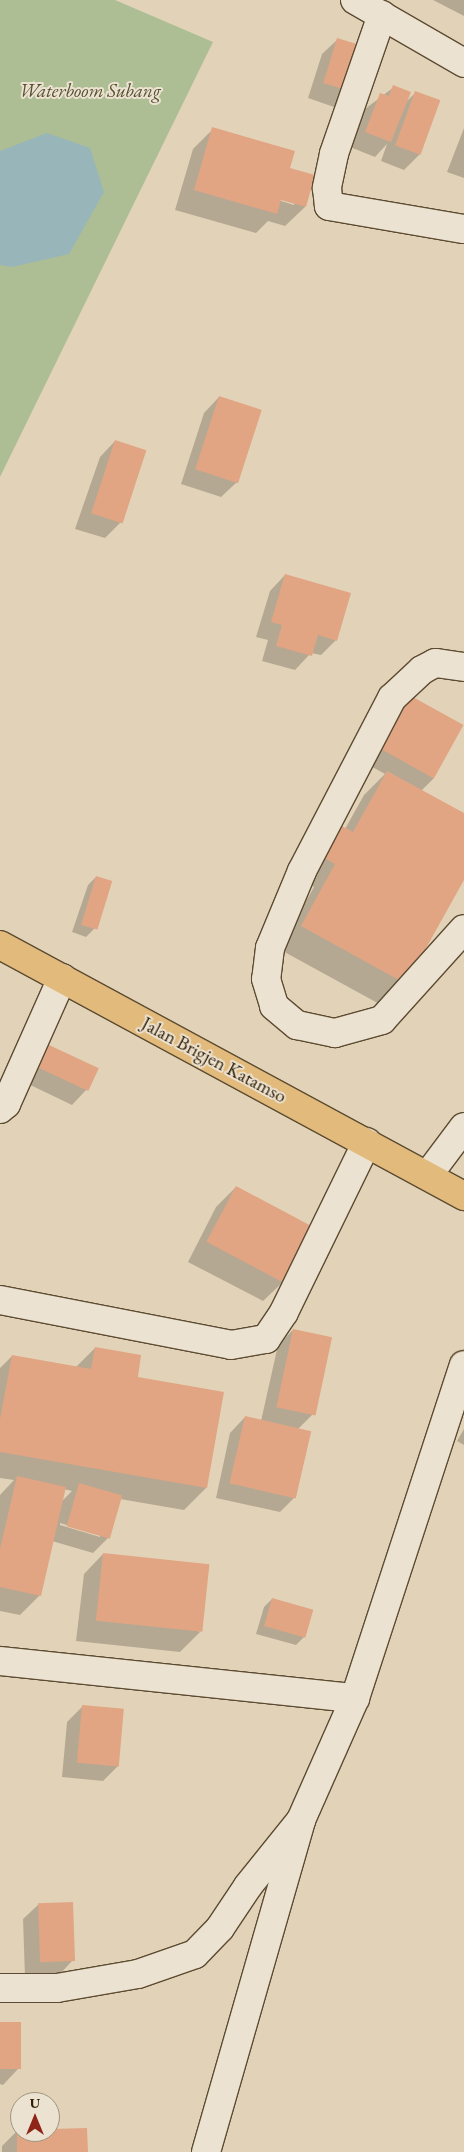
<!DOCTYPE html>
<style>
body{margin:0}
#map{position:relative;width:464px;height:2152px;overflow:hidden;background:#e2d3b8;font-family:"EB Garamond",serif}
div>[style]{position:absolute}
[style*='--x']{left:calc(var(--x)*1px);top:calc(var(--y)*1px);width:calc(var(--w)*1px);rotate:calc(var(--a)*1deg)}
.green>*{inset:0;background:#adbe94}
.water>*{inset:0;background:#98b6b9}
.shadow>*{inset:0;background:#0003}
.building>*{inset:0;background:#e1a583;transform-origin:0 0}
.roads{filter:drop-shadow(1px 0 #5c4b31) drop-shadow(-1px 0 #5c4b31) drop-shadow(0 1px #5c4b31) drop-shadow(0 -1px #5c4b31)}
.minor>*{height:28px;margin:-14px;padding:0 14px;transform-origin:14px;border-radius:14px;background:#ece2d1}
.tertiary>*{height:28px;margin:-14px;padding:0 14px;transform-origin:14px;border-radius:14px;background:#ece2d1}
.primary>*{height:28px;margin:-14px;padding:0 14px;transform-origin:14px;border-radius:14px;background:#e1ba7c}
span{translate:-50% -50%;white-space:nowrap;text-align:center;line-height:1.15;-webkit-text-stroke:4px #ece2d1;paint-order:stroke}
.park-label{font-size:19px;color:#554e2f;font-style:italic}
.street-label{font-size:19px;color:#2f1e04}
.north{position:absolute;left:10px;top:2092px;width:50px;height:50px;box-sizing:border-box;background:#ece2d1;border:1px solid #a0947f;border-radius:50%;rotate:0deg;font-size:14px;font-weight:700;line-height:20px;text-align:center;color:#2f1e04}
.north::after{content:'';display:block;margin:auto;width:18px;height:22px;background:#8f2418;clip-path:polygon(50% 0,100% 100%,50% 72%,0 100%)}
</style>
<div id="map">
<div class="green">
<div style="clip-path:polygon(0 0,115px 0,213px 42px,0 477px)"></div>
</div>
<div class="water">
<div style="clip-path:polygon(47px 133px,90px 148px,104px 192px,69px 254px,12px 267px,0 265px,0 151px)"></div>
</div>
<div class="shadow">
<div style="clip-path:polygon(433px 0,464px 0,464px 16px)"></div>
<div style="clip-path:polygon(338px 39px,349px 91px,334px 107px,308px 98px,322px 54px)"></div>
<div style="clip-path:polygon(394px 87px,406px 102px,416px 92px,439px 100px,420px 154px,404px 170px,381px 161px,387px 144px,375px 157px,350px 147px,365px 109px)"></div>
<div style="clip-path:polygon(464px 128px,464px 178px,447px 172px)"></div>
<div style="clip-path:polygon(evenodd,213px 129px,289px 169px,305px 207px,285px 226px,268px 221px,256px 233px,175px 210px,193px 149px,213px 129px,276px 197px,294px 202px,294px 205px,275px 199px,276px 197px)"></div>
<div style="clip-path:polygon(219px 397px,237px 482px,221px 497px,181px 484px,204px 413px)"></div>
<div style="clip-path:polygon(115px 441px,120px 523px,105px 538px,75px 529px,100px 457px)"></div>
<div style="clip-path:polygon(285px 575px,336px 640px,321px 655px,311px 653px,295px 670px,262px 661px,268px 640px,256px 637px,270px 591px)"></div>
<div style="clip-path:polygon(412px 697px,434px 778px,421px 791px,464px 815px,464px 877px,405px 984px,383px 1006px,279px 949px,314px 887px,299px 879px,345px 829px,364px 795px,385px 774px,367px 764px,396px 712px)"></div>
<div style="clip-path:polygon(96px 877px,94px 929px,86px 937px,72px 932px,88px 885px)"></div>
<div style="clip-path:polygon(49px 1046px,87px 1089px,72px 1105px,24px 1082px,34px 1061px)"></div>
<div style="clip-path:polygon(236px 1187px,312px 1227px,283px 1282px,263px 1301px,188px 1262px,216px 1207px)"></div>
<div style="clip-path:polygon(293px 1330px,330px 1338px,312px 1415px,298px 1429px,296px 1496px,280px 1512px,216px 1498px,230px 1433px,245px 1417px,261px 1421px,278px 1345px)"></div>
<div style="clip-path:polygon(evenodd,95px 1348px,136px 1378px,206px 1488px,184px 1510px,120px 1499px,108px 1538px,93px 1553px,52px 1541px,40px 1595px,20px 1615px,0 1611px,0 1495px,14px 1480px,0 1478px,0 1368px,12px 1356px,76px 1367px,95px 1348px,64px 1489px,72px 1491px,61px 1502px,64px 1489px,95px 1348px,60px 1523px,100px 1535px,100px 1537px,60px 1525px,60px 1523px)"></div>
<div style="clip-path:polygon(464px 1429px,464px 1445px,457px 1441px)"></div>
<div style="clip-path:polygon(103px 1554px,200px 1632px,180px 1652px,76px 1641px,84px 1574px)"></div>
<div style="clip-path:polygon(272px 1599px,304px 1637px,296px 1645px,256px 1634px,264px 1607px)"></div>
<div style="clip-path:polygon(82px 1707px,119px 1765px,103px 1781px,62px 1777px,67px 1722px)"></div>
<div style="clip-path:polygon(39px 1904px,73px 1960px,58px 1976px,25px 1977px,23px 1919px)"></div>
<div style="clip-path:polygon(0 2023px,18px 2069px,3px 2085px,0 2084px)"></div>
<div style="clip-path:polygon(50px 2130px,87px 2152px,2px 2152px,2px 2146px,17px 2131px)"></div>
</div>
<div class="building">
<div style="left:337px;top:38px;width:30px;height:47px;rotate:17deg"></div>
<div style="clip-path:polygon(393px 85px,411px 92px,391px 142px,365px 132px,380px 93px,389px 96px)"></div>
<div style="left:415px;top:91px;width:27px;height:58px;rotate:20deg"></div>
<div style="clip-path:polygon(212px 127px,295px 151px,290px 168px,315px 175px,306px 207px,281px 200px,277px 214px,194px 190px)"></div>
<div style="left:219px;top:396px;width:45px;height:77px;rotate:18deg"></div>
<div style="left:115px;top:440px;width:33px;height:77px;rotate:18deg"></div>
<div style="clip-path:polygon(285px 574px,351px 593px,337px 641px,318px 635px,312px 656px,276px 646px,282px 625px,271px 622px)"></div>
<div style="left:411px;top:696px;width:60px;height:61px;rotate:29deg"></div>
<div style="clip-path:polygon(387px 771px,464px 813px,464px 880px,406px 984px,301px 926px,335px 864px,321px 856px,338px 824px,353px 832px)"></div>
<div style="left:96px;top:876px;width:17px;height:51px;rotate:17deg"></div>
<div style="left:49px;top:1045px;width:55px;height:25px;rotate:25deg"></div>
<div style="left:236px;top:1186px;width:88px;height:63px;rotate:28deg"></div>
<div style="left:293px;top:1329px;width:40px;height:80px;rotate:12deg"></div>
<div style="clip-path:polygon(95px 1347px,141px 1355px,138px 1377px,224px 1392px,207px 1488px,0 1452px,0 1419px,12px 1355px,91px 1369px)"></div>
<div style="left:245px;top:1416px;width:68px;height:69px;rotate:13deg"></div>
<div style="clip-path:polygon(17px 1476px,66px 1487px,41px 1596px,0 1587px,0 1549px)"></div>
<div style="left:79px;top:1483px;width:45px;height:45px;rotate:16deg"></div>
<div style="left:103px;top:1553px;width:107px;height:68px;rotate:6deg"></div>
<div style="left:272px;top:1598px;width:43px;height:29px;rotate:16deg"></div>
<div style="left:82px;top:1705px;width:42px;height:58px;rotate:5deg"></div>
<div style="left:73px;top:1902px;width:59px;height:35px;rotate:88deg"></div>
<div style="left:0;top:2022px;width:21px;height:47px"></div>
<div style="clip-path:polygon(87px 2128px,88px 2152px,17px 2152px,17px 2130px,50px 2132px,50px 2129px)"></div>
</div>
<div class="roads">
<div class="minor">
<div style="--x:355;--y:0;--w:126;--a:30"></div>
<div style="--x:382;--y:15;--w:147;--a:109.1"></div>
<div style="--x:334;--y:154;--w:35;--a:102"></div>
<div style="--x:327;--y:188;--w:18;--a:84"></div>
<div style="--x:329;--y:206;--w:137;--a:9.7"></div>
<div style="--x:464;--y:667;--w:29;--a:-172"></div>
<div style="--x:435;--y:663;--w:15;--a:152"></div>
<div style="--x:422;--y:670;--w:41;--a:137"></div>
<div style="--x:392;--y:698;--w:195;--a:117.5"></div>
<div style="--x:302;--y:871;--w:83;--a:112.6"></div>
<div style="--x:270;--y:948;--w:31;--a:97"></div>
<div style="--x:266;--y:979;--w:28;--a:73"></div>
<div style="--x:274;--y:1006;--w:30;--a:40"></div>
<div style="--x:297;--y:1025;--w:39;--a:12"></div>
<div style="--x:335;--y:1033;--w:49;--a:-15.5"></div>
<div style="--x:382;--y:1020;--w:122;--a:-48"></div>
<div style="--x:0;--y:1109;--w:8;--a:-40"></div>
<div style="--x:6;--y:1104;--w:138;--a:-66"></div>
<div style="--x:0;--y:1300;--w:235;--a:11"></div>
<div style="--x:231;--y:1345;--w:36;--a:-10"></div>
<div style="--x:266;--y:1339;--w:32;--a:-56"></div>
<div style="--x:284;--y:1312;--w:189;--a:-64"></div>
<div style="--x:0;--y:1661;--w:357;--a:6"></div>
<div style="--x:0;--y:1988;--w:57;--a:0"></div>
<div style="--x:57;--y:1988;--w:82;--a:-9.8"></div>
<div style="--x:138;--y:1974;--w:60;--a:-19.3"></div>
<div style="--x:195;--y:1954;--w:36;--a:-46"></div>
<div style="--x:220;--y:1928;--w:50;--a:-56.3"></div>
<div style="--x:248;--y:1886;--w:85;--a:-51.2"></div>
</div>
<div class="tertiary">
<div style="--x:428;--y:1175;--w:60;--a:-53.1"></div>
<div style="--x:206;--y:2152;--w:345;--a:-74"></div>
<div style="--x:301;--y:1820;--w:133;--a:-66.1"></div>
<div style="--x:355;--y:1698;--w:350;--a:-71.9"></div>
</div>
<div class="primary">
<div style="--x:0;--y:945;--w:528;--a:28.41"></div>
</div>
</div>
<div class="park-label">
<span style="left:90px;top:91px">Waterboom Subang</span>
</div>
<div class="street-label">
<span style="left:214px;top:1060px;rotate:28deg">Jalan Brigjen Katamso</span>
</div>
<div class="north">U</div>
</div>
